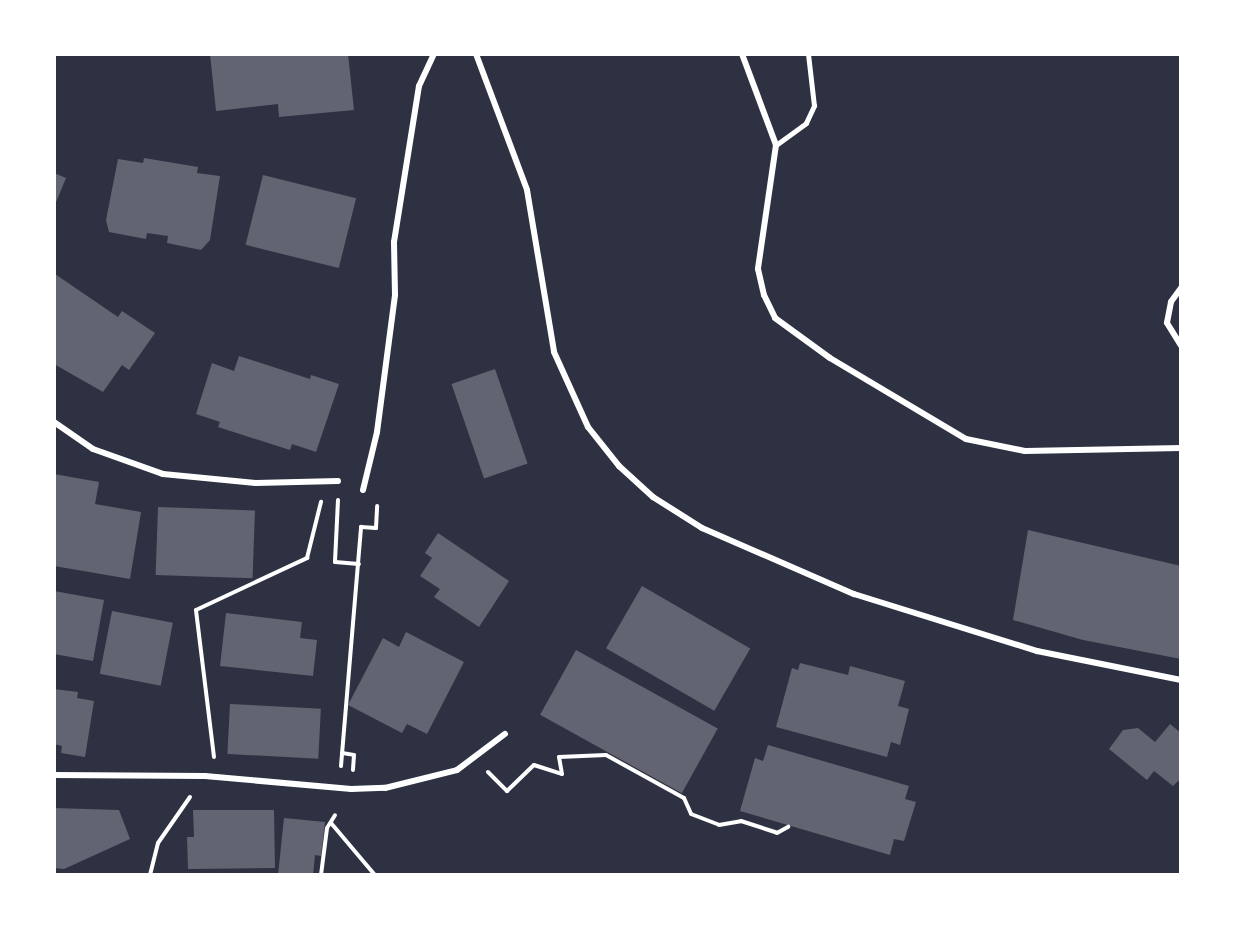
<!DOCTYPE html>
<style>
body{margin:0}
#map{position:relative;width:1235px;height:929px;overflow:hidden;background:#2d3142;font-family:"Archivo Narrow",sans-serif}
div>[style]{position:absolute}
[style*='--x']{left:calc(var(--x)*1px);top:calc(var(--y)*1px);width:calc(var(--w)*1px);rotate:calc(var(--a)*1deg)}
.building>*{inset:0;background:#626471;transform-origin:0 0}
.path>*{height:4px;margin:-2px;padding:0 2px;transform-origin:2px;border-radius:2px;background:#fff}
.service>*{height:4.5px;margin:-2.25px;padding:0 2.25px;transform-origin:2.25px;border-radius:2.25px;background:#fff}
.minor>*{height:6px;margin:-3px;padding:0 3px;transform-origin:3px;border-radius:3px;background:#fff}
span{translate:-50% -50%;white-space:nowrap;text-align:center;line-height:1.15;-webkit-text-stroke:6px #fff;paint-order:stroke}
.frame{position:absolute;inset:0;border:56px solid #fff;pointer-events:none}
</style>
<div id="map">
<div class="building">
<div style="clip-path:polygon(210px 54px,348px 54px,354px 110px,279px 117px,278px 104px,216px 111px)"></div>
<div style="clip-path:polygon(144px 158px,198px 167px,197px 173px,220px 176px,210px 240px,201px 250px,167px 243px,168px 236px,147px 233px,146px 239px,109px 232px,106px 220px,118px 159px,143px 163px)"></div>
<div style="clip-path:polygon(54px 173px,66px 178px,54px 207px)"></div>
<div style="left:263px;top:175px;width:96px;height:72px;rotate:14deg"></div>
<div style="clip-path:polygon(55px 274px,118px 317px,122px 311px,155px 333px,129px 370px,122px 365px,103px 392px,54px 364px)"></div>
<div style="clip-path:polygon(239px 356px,310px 379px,311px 375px,339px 384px,316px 452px,292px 444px,290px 450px,218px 427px,220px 422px,196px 414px,212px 363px,234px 371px)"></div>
<div style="left:495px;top:369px;width:100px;height:46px;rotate:71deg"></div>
<div style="clip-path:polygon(54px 474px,99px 482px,95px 504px,141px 512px,130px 579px,54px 566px)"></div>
<div style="left:158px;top:507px;width:97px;height:68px;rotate:2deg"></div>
<div style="clip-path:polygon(1028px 530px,1181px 566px,1181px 659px,1083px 640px,1013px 620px)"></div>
<div style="clip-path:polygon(438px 533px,509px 581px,479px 627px,434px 597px,440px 589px,420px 576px,432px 558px,425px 553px)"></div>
<div style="left:642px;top:586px;width:125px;height:72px;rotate:30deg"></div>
<div style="clip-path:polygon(54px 591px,104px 600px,93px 661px,54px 654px)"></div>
<div style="left:112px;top:611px;width:62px;height:64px;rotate:11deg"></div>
<div style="clip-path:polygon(226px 613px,302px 622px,300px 638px,317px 640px,313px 676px,220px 666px)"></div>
<div style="clip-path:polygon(406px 632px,464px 662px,427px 734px,407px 724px,402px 733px,348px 705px,383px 638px,399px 647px)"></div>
<div style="left:576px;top:650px;width:162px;height:74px;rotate:29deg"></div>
<div style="clip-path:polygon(800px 663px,848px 675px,850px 666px,905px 681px,898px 706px,909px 709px,900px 745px,891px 742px,887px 757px,776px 727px,792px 668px,798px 670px)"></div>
<div style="clip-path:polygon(54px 689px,78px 692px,77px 698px,94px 701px,85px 757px,61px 753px,62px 746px,54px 744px)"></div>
<div style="left:230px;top:704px;width:91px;height:50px;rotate:3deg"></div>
<div style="clip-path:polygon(1170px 724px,1181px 733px,1181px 783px,1178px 781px,1173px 786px,1154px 771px,1147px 780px,1109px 749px,1123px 730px,1138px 728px,1155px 742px)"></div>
<div style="clip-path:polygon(768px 745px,909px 786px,905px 799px,916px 802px,904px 841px,894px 839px,890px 855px,740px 811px,755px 758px,763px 761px)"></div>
<div style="clip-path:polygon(54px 808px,119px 810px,130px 839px,64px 869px,54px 868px)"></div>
<div style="clip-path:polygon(193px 810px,274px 810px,275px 868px,188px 869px,187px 837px,194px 837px)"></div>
<div style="clip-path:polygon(284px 818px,325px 822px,321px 856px,315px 855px,313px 875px,278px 875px)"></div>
</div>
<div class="path">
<div style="--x:338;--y:500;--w:62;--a:92.8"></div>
<div style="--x:335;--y:562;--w:24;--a:5"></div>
<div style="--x:342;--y:753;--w:12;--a:9"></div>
<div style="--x:354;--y:755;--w:15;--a:94"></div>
<div style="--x:214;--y:757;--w:148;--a:-97"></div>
<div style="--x:196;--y:610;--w:123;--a:-25.1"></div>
<div style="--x:307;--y:558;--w:58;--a:-76"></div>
<div style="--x:341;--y:766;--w:240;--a:-85.2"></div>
<div style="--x:361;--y:527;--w:15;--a:4"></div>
<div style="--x:376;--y:528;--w:22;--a:-87"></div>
<div style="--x:488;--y:772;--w:27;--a:45"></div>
<div style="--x:507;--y:791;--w:37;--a:-44"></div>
<div style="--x:534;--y:765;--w:29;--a:18"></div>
<div style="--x:562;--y:774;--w:17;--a:-100"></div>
<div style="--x:559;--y:757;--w:47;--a:-2.4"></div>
<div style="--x:606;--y:755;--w:89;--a:28.9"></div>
<div style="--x:684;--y:798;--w:17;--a:66"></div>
<div style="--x:691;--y:814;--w:30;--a:21"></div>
<div style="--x:719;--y:825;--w:22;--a:-10"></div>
<div style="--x:741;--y:821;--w:38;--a:18"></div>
<div style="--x:777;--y:833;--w:13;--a:-29"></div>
<div style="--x:331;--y:823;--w:68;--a:49.8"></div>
<div style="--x:150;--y:875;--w:33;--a:-76"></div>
<div style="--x:158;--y:843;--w:56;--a:-55.2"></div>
<div style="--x:321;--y:875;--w:47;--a:-82.7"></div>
<div style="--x:327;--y:828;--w:15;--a:-58"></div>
</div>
<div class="service">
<div style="--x:776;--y:145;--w:37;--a:-36"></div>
<div style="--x:806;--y:123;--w:19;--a:-65"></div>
<div style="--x:814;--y:106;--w:52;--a:-96.6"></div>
</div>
<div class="minor">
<div style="--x:476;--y:54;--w:145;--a:69.4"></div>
<div style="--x:527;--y:190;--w:164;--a:80.5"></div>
<div style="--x:554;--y:352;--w:82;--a:65.6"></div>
<div style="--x:588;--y:427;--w:50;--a:51.5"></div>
<div style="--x:619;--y:466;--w:46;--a:42.4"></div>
<div style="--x:653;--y:497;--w:58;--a:32.3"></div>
<div style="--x:702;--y:528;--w:166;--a:23.5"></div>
<div style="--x:854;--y:594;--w:192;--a:17.3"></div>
<div style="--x:1037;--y:651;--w:147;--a:11.4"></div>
<div style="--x:742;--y:54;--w:97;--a:69.5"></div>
<div style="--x:776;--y:145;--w:125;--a:98.3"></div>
<div style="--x:758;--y:269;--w:27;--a:77"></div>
<div style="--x:764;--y:295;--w:25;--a:64"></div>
<div style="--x:775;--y:318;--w:68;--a:36"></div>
<div style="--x:830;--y:358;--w:158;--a:30.8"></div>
<div style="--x:966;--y:439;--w:60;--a:11.5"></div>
<div style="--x:1025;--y:451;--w:156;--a:-1.1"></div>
<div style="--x:1181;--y:288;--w:17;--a:126"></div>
<div style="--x:1171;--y:302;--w:21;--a:101"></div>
<div style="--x:1167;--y:323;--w:26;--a:58"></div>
<div style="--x:54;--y:422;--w:47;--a:34.7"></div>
<div style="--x:93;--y:449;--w:74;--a:19.7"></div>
<div style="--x:163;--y:474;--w:93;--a:5.5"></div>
<div style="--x:256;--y:483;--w:82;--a:-1.4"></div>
<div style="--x:363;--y:490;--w:60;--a:-76.4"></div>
<div style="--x:377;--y:432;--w:138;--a:-82.5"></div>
<div style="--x:395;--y:295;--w:53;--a:-91.1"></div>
<div style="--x:394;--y:242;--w:158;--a:-80.9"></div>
<div style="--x:419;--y:86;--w:35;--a:-65"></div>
<div style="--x:54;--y:775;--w:151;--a:0.4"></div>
<div style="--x:205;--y:776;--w:147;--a:5.1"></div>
<div style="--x:351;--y:789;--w:34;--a:-2"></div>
<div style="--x:385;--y:788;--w:74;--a:-14"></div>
<div style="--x:457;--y:770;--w:60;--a:-36.9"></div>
</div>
<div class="frame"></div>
</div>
